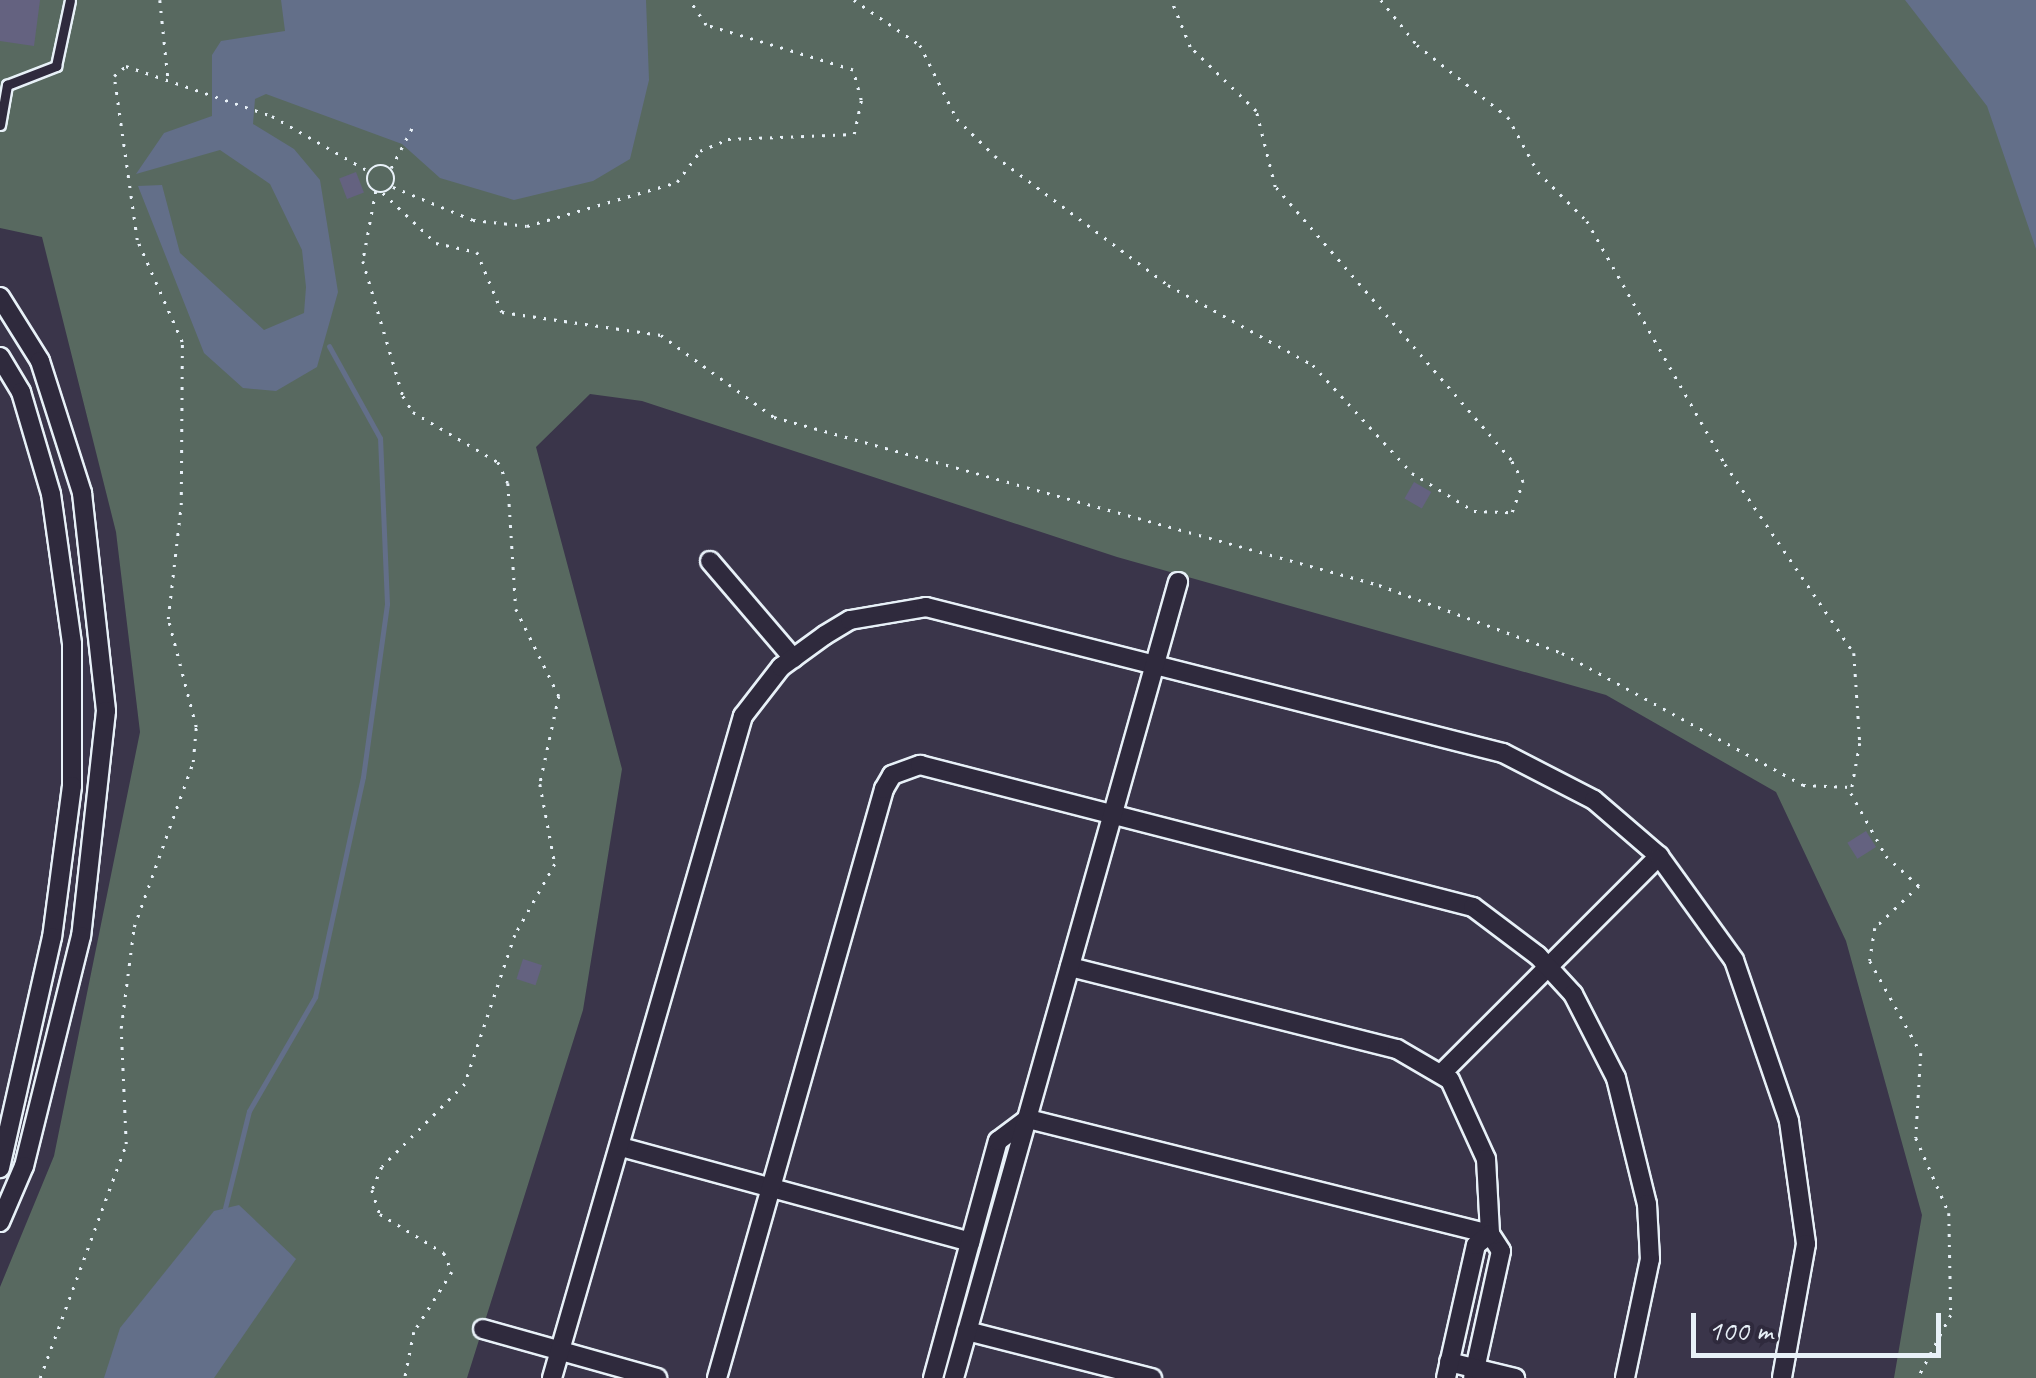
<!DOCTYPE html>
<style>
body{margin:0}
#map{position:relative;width:2036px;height:1378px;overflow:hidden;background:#3a354a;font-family:Caveat,sans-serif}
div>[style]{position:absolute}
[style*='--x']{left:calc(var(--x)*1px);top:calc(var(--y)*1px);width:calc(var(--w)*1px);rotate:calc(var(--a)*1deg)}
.green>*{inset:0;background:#586960}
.water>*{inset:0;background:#636f89}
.stream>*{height:5px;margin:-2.5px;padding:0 2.5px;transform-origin:2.5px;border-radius:2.5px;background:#636f89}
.building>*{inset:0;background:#646280;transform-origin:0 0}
.path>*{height:2.5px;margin-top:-1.25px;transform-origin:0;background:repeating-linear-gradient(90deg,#e8f1f8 0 2.5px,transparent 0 10.5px)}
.path>.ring{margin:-1.25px;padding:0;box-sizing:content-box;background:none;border:2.5px solid #e8f1f8;border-radius:50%}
.roads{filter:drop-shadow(2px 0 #e8f1f8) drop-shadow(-2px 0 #e8f1f8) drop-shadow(0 2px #e8f1f8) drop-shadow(0 -2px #e8f1f8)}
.lane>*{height:9px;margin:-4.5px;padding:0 4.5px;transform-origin:4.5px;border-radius:4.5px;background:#2f2a3d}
.street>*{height:18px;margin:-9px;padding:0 9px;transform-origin:9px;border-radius:9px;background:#2f2a3d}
span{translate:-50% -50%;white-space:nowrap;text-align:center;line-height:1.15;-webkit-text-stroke:8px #2f2a3d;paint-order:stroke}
.scale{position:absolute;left:1691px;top:1313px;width:250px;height:45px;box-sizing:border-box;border:5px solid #e8f1f8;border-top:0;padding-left:12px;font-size:30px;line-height:35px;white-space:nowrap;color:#e8f1f8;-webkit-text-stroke:8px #2f2a3d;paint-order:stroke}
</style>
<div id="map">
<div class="green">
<div style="clip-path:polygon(0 0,2036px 0,2036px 1378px,1894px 1378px,1922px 1215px,1846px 941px,1776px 792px,1606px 695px,1117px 557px,642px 401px,590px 394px,536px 447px,622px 769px,583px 1010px,467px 1378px,0 1378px,0 1287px,54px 1156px,140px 732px,116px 532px,42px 237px,0 228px)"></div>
</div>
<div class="water">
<div style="clip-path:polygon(281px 0,646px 0,649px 80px,630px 159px,593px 181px,514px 200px,440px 178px,402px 144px,266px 94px,255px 99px,253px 124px,294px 149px,320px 180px,338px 292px,317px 367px,276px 391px,243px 388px,204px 353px,138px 186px,162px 185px,180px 253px,264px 330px,304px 313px,306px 287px,302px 250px,270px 184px,220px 150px,136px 174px,164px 133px,212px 116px,212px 55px,221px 41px,285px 31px)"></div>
<div style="clip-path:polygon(1905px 0,2036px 0,2036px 249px,1987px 106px)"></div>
<div style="clip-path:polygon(239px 1205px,296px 1259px,214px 1378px,104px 1378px,120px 1328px,214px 1211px)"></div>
</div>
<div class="stream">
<div style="--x:225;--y:1208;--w:100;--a:-76.1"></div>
<div style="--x:249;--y:1111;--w:132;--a:-59.9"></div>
<div style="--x:315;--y:997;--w:225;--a:-77.7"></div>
<div style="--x:363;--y:777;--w:175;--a:-82.1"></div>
<div style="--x:387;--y:604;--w:166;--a:-92.4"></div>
<div style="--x:380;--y:438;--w:105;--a:-119"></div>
</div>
<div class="building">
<div style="clip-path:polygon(0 0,40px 0,34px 46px,0 41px)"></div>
<div style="left:356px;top:172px;width:22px;height:18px;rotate:69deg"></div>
<div style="left:1414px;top:482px;width:20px;height:19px;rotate:30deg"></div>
<div style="left:1866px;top:831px;width:19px;height:22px;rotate:58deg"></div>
<div style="left:523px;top:959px;width:20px;height:21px;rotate:18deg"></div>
</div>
<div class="path">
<div style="--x:160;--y:0;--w:78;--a:84.1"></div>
<div style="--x:854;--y:0;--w:80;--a:34.3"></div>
<div style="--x:920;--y:45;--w:83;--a:63.4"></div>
<div style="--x:957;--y:119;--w:53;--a:44.2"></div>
<div style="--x:995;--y:156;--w:216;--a:36.7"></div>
<div style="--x:1168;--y:285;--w:166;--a:28.9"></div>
<div style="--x:1313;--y:365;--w:147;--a:47.5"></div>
<div style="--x:1412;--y:473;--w:73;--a:31.5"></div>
<div style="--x:1474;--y:511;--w:38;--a:2"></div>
<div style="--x:1512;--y:512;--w:32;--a:-70"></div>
<div style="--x:1523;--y:482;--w:25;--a:-119"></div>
<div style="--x:1511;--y:460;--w:361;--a:-130.8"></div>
<div style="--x:1275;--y:187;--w:78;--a:-104"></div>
<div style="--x:1256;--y:111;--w:92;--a:-135.9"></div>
<div style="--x:1190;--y:47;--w:51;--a:-112"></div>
<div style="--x:1381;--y:0;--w:58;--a:51.3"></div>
<div style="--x:1417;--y:45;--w:116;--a:38.4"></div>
<div style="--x:1508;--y:117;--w:63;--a:61.4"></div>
<div style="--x:1538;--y:172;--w:69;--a:45"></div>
<div style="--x:1587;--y:221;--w:279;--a:60.4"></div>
<div style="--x:1725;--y:464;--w:229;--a:55.7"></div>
<div style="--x:1854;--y:653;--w:90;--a:86.2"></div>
<div style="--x:1860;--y:743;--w:51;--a:100.2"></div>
<div style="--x:1851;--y:793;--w:72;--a:60.9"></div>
<div style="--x:1886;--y:856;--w:45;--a:42.3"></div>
<div style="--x:1919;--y:886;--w:61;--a:136.3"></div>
<div style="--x:1875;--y:928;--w:33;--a:99"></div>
<div style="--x:1870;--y:961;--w:105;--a:61"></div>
<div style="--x:1921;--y:1053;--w:85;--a:93.4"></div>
<div style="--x:1916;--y:1138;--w:82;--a:66.3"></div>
<div style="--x:1949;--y:1213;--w:102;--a:88.9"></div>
<div style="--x:1951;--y:1315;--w:71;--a:117.6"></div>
<div class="ring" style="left:367px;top:165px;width:25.5px;height:25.5px"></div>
<div style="--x:391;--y:168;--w:45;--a:-62.3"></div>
<div style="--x:393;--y:187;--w:87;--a:22.4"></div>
<div style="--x:473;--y:220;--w:54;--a:6.3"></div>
<div style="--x:527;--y:226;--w:156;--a:-16.3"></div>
<div style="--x:677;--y:182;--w:39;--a:-53"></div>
<div style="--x:700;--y:151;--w:30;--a:-23"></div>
<div style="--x:728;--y:139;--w:126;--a:-2.3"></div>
<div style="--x:854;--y:134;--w:35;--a:-78"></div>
<div style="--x:861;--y:100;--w:31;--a:-105"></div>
<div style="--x:853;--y:70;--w:154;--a:-163"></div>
<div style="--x:706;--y:25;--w:30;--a:-124"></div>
<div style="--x:376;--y:191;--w:71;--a:100.5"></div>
<div style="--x:363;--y:261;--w:141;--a:73.5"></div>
<div style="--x:403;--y:396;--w:19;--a:58"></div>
<div style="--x:413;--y:412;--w:99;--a:30.5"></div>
<div style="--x:498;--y:462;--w:23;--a:65"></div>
<div style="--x:508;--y:483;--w:126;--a:86.4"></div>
<div style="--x:516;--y:609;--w:97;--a:63.7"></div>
<div style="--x:559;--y:696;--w:90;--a:102.2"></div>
<div style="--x:540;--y:784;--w:81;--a:79.4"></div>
<div style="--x:555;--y:864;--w:81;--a:119.4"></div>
<div style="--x:515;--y:935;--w:157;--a:108.6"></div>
<div style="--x:465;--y:1084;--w:117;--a:135"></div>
<div style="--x:382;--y:1167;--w:25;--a:113"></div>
<div style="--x:372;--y:1190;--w:25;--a:72"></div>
<div style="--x:380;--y:1214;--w:75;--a:31.4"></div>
<div style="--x:444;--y:1253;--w:21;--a:67"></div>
<div style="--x:452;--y:1272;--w:71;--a:122.3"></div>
<div style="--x:414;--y:1332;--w:47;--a:101.1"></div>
<div style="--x:383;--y:193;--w:73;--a:43.3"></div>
<div style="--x:436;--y:243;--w:42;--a:12.4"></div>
<div style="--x:477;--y:252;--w:65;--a:67.4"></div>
<div style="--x:502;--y:312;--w:161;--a:8.2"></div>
<div style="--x:661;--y:335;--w:140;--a:36"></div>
<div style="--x:774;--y:417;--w:628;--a:15.52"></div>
<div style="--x:1379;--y:585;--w:195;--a:20.4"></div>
<div style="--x:1562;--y:653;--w:275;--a:28.7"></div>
<div style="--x:1803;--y:785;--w:48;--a:2.4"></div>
<div style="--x:40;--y:1378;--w:249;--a:-69.8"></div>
<div style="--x:126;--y:1144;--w:116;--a:-92.5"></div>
<div style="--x:121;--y:1028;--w:102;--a:-82.7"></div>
<div style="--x:134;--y:927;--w:175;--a:-70.3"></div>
<div style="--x:193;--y:762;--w:35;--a:-85"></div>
<div style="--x:196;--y:727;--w:112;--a:-104.5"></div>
<div style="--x:168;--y:619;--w:115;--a:-83.5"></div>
<div style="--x:181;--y:505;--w:163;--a:-89.6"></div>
<div style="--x:182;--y:342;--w:111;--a:-113.8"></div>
<div style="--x:137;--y:240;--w:166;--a:-98"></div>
<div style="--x:114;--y:76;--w:16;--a:-40"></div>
<div style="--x:126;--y:66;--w:154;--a:18.9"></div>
<div style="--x:272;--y:116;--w:113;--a:29.7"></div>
</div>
<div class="roads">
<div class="lane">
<div style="--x:0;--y:125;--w:41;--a:-80.1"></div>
<div style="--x:7;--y:85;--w:53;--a:-21.2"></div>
<div style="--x:56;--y:66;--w:67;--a:-78"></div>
</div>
<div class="street">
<div style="--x:0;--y:297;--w:75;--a:58"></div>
<div style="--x:40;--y:361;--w:139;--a:72.3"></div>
<div style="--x:82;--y:493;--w:219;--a:83.7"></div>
<div style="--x:106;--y:711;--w:226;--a:96.3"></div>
<div style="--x:81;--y:936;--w:237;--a:103.9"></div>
<div style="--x:24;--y:1166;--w:61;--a:113.2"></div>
<div style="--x:0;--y:357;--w:41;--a:59"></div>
<div style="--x:21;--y:392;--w:106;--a:73.6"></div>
<div style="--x:51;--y:494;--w:151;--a:82"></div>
<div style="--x:72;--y:644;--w:142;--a:90"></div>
<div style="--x:72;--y:786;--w:152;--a:97.5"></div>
<div style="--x:52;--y:937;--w:237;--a:102.7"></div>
<div style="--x:710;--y:561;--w:128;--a:49.4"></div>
<div style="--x:1070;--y:967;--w:337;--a:14.1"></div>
<div style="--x:1397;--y:1049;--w:61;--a:30.3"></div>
<div style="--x:1450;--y:1080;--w:87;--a:65.5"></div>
<div style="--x:1486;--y:1159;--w:75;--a:86.9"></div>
<div style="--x:1490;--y:1234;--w:20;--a:57"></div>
<div style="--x:1501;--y:1251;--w:130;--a:102.4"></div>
<div style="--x:1442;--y:1073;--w:307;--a:-45"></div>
<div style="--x:1028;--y:1119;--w:476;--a:14"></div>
<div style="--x:621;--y:1147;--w:362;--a:15.2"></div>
<div style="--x:483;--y:1329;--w:181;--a:15.7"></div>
<div style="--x:967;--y:1331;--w:191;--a:14.3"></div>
<div style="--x:1449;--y:1362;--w:68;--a:13.6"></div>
<div style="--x:552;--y:1378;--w:689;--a:-73.91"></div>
<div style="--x:743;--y:716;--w:62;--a:-52.2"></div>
<div style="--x:781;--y:667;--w:54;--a:-36"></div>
<div style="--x:825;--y:635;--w:29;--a:-31"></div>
<div style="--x:850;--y:620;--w:77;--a:-9.7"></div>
<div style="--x:926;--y:607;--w:595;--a:14.2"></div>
<div style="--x:1503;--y:753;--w:102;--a:27.3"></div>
<div style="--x:1594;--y:800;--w:86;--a:40.7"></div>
<div style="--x:1659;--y:856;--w:128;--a:54.2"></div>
<div style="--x:1734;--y:960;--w:170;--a:71.1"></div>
<div style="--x:1789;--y:1121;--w:124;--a:82.1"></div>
<div style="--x:1806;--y:1244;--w:136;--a:100.2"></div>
<div style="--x:717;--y:1378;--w:612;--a:-74.17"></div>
<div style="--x:884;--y:789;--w:16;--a:-60"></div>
<div style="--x:892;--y:775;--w:30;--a:-20"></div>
<div style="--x:920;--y:765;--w:571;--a:14.4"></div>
<div style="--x:1473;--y:907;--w:81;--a:37"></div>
<div style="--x:1538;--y:956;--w:52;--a:47.4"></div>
<div style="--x:1573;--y:994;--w:94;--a:62.9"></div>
<div style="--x:1616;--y:1078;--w:130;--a:76.2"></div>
<div style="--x:1647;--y:1204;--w:55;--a:86.9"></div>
<div style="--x:1650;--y:1259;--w:122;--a:101.9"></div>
<div style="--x:933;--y:1378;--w:246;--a:-74.7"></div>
<div style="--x:998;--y:1141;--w:36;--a:-37"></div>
<div style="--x:954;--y:1378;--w:827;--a:-74.28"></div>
<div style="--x:1446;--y:1378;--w:136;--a:-77.3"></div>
<div style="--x:1476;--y:1245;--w:18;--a:-38"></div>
</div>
</div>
<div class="scale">100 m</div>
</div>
